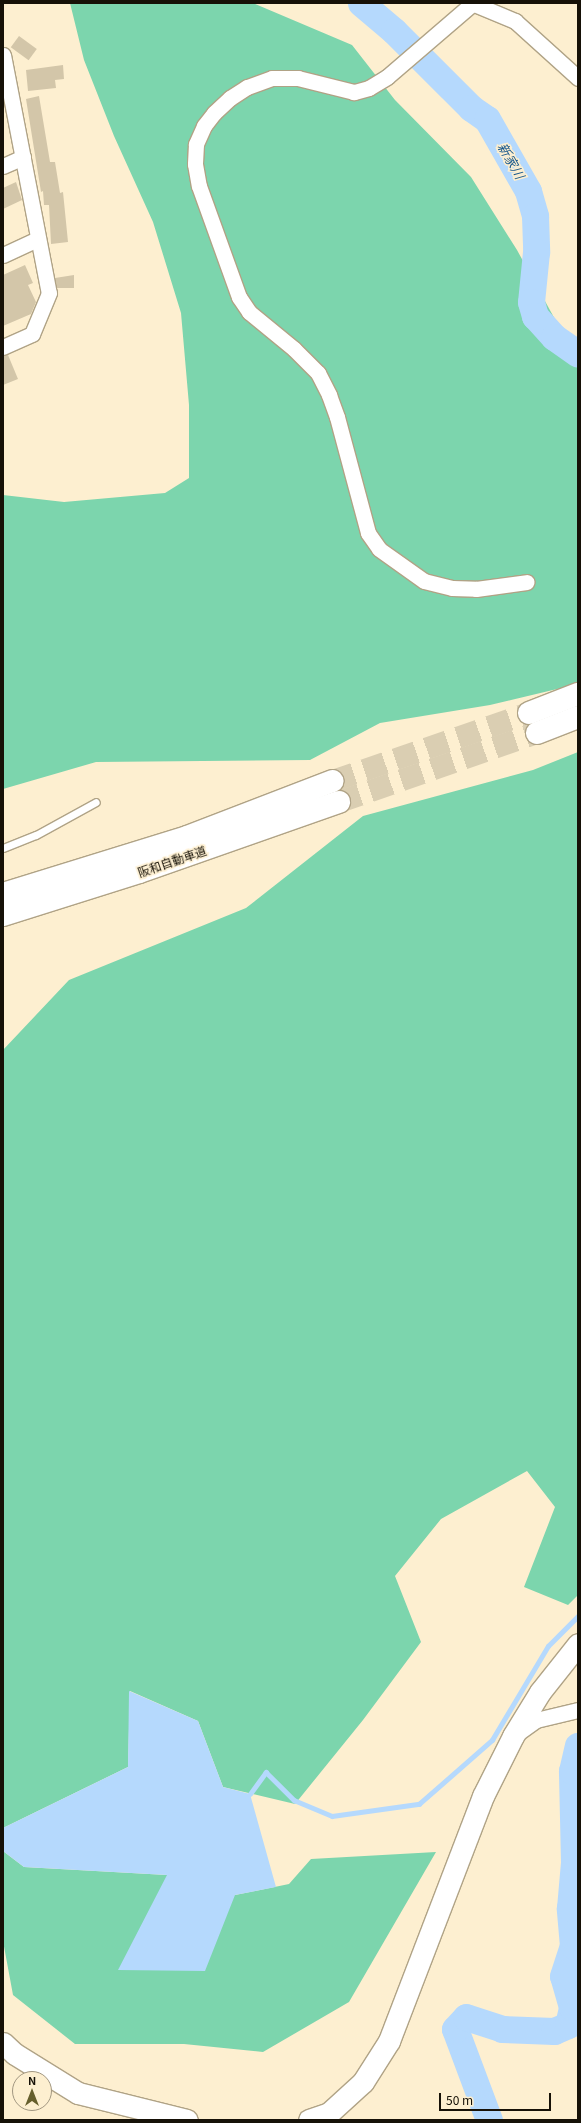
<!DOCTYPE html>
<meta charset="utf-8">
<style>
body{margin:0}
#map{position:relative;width:581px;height:2123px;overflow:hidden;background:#fdefd0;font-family:Georgia,"Noto Sans JP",serif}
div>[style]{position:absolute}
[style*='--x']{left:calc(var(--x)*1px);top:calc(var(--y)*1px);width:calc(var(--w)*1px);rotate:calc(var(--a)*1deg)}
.forest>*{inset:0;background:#7cd5ad}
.water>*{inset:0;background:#b5d9fd}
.stream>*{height:4.5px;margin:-2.25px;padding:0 2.25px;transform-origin:2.25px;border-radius:2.25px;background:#b5d9fd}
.river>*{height:27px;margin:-13.5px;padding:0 13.5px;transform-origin:13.5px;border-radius:13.5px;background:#b5d9fd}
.building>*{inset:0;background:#d3c6a9;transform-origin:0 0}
.highway-tunnel>*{height:22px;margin-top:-11px;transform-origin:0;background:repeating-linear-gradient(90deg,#daceb2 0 22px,transparent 0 33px)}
.roads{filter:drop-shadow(1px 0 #b0a386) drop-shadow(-1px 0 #b0a386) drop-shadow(0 1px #b0a386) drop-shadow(0 -1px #b0a386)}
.lane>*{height:7px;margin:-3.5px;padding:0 3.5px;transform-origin:3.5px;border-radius:3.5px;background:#fff}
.street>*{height:15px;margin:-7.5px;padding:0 7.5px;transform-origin:7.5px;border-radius:7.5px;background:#fff}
.secondary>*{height:21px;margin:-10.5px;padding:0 10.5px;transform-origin:10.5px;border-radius:10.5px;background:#fff}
.highway>*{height:22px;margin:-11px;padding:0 11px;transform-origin:11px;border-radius:11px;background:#fff}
span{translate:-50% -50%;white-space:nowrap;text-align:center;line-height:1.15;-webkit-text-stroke:3px #fdefd0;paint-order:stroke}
.street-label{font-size:12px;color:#161107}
.water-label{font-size:13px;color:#18588d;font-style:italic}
.frame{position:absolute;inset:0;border:4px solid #161107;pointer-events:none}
.north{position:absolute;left:12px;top:2071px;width:40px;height:40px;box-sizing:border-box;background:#fdefd0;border:1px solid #a19680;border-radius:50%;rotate:0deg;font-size:11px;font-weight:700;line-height:16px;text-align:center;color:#161107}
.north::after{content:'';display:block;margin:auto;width:14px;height:18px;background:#665f2c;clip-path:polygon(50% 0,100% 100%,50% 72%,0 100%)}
.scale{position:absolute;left:439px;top:2093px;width:112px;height:18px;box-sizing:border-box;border:2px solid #161107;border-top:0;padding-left:5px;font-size:12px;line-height:14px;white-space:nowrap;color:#161107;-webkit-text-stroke:3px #fdefd0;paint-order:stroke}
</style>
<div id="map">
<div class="forest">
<div style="clip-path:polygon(70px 3px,253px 3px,352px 45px,395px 100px,471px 177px,517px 250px,574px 354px,578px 356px,578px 684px,490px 705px,380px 723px,310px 760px,96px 762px,3px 789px,3px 495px,64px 502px,165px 493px,189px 478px,189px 405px,181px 313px,153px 222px,114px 136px,84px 60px)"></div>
<div style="clip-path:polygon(578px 752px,578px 1595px,568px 1605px,524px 1587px,555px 1507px,527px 1471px,441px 1519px,395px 1576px,421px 1642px,363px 1720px,295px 1804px,223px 1787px,198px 1721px,130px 1691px,128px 1767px,3px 1828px,3px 1050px,69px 980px,246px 908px,363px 816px,533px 770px)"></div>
<div style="clip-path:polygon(3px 1851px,24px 1867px,167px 1875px,235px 1895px,289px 1884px,311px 1859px,436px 1852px,349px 2002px,263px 2052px,184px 2044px,75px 2044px,13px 1995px,3px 1941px)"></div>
</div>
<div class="water">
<div style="clip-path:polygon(129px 1691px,198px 1721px,223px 1787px,250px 1794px,276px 1887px,235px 1895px,205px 1971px,118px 1970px,167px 1875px,24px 1867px,3px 1851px,3px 1828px,128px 1767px)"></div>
</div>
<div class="stream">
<div style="--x:250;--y:1794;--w:27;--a:-54"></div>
<div style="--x:266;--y:1772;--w:40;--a:45"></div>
<div style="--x:294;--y:1800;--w:41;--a:22.8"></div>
<div style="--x:332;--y:1816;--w:88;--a:-7.9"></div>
<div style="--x:419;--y:1804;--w:97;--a:-41.2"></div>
<div style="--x:492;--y:1740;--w:109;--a:-59.2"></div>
<div style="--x:548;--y:1646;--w:42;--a:-45"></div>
</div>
<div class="river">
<div style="--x:361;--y:3;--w:43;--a:40.3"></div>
<div style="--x:394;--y:31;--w:109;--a:45"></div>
<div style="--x:471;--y:108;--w:19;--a:35"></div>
<div style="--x:487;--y:119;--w:83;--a:60.3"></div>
<div style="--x:528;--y:191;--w:26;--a:74"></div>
<div style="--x:535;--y:216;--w:36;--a:88"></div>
<div style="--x:536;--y:252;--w:50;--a:95.7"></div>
<div style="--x:531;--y:302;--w:15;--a:74"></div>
<div style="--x:535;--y:316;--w:28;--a:48"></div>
<div style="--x:554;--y:337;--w:29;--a:35"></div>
<div style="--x:489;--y:2120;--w:97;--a:-110.5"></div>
<div style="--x:455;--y:2029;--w:16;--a:-47"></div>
<div style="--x:466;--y:2017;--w:38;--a:18"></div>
<div style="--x:502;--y:2029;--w:52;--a:2.2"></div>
<div style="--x:554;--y:2031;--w:15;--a:-23"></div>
<div style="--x:568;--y:2025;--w:18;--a:-77"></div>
<div style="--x:572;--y:2007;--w:32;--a:-106"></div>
<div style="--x:563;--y:1976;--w:32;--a:-72"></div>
<div style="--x:573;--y:1946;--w:38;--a:-95"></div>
<div style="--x:570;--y:1908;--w:46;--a:-85"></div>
<div style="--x:574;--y:1862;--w:91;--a:-91.3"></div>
<div style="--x:572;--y:1771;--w:26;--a:-77"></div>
</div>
<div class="building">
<div style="left:19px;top:36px;width:22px;height:14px;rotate:36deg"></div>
<div style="clip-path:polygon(63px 65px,64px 79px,55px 80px,56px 88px,28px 91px,26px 70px)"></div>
<div style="clip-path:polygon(39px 96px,50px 162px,55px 162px,60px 193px,63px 192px,68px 242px,51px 244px,49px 205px,44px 205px,43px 191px,41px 192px,26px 99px)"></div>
<div style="clip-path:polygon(16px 182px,22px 200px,3px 209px,3px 188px)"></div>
<div style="clip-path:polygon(25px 265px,33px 283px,28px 285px,36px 302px,31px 314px,3px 326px,3px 275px)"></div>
<div style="clip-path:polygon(74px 275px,74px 288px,57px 288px,55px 278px)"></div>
<div style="clip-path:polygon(8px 355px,18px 379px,3px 385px,3px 356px)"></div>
</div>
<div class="highway-tunnel">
<div style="--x:333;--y:781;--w:207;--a:-19.1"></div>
<div style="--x:339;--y:802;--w:210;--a:-19.2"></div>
</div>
<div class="roads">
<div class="lane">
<div style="--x:3;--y:848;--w:35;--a:-22"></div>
<div style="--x:36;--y:835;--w:68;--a:-28.8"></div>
</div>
<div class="street">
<div style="--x:472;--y:3;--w:47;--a:22.7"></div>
<div style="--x:515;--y:21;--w:85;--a:42.1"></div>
<div style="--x:473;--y:3;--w:113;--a:139.3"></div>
<div style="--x:387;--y:77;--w:21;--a:149"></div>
<div style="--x:369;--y:88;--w:16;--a:165"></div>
<div style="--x:354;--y:92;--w:58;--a:-166"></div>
<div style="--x:298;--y:78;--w:26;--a:180"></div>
<div style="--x:272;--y:78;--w:27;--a:160"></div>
<div style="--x:247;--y:87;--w:20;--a:147"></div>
<div style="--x:230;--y:98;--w:22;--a:137"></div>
<div style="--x:214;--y:113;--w:16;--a:128"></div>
<div style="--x:204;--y:126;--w:20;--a:114"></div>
<div style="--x:196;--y:144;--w:20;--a:93"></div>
<div style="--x:195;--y:164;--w:22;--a:80"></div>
<div style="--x:199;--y:186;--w:118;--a:70.2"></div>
<div style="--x:239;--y:297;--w:18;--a:56"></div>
<div style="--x:249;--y:312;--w:58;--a:39.4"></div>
<div style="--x:294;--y:349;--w:34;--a:45"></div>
<div style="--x:318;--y:373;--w:25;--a:63"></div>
<div style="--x:329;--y:395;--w:23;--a:70"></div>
<div style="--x:337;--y:417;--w:120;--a:75"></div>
<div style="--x:368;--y:533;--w:19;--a:55"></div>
<div style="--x:379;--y:549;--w:55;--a:35.4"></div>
<div style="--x:424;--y:581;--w:29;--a:14"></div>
<div style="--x:452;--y:588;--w:24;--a:2"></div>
<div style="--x:476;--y:589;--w:51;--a:-7.8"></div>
<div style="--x:3;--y:55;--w:242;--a:79.1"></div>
<div style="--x:49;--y:293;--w:44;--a:112.5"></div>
<div style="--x:32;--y:334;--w:32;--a:156"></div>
<div style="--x:3;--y:166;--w:22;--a:-24"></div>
<div style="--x:3;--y:255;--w:38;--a:-25"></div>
<div style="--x:518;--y:1733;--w:22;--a:-36"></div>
<div style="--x:536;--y:1720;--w:43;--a:-13.4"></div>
</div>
<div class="secondary">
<div style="--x:3;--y:2043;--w:16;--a:43"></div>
<div style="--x:15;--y:2054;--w:74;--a:31.8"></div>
<div style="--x:78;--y:2093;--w:112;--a:13.9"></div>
<div style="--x:309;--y:2120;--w:21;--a:-19"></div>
<div style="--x:329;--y:2113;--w:46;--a:-42.4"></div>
<div style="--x:363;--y:2082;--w:49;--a:-57.6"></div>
<div style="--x:389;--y:2041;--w:262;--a:-69"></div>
<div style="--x:483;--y:1796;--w:67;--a:-63.4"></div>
<div style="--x:513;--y:1736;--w:52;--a:-58.5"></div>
<div style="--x:540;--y:1692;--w:61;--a:-51.6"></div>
</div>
<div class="highway">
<div style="--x:529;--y:713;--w:53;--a:-21.2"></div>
<div style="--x:537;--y:733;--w:44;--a:-21.3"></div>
<div style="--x:3;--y:894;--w:193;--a:-17.2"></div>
<div style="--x:187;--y:837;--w:156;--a:-21"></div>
<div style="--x:3;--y:915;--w:143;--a:-17.5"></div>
<div style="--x:139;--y:872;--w:212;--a:-19.3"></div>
</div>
</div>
<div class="street-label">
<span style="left:172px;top:861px;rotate:-19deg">阪和自動車道</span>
</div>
<div class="water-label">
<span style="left:511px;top:161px;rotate:60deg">新家川</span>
</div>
<div class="frame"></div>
<div class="north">N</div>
<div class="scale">50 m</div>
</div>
